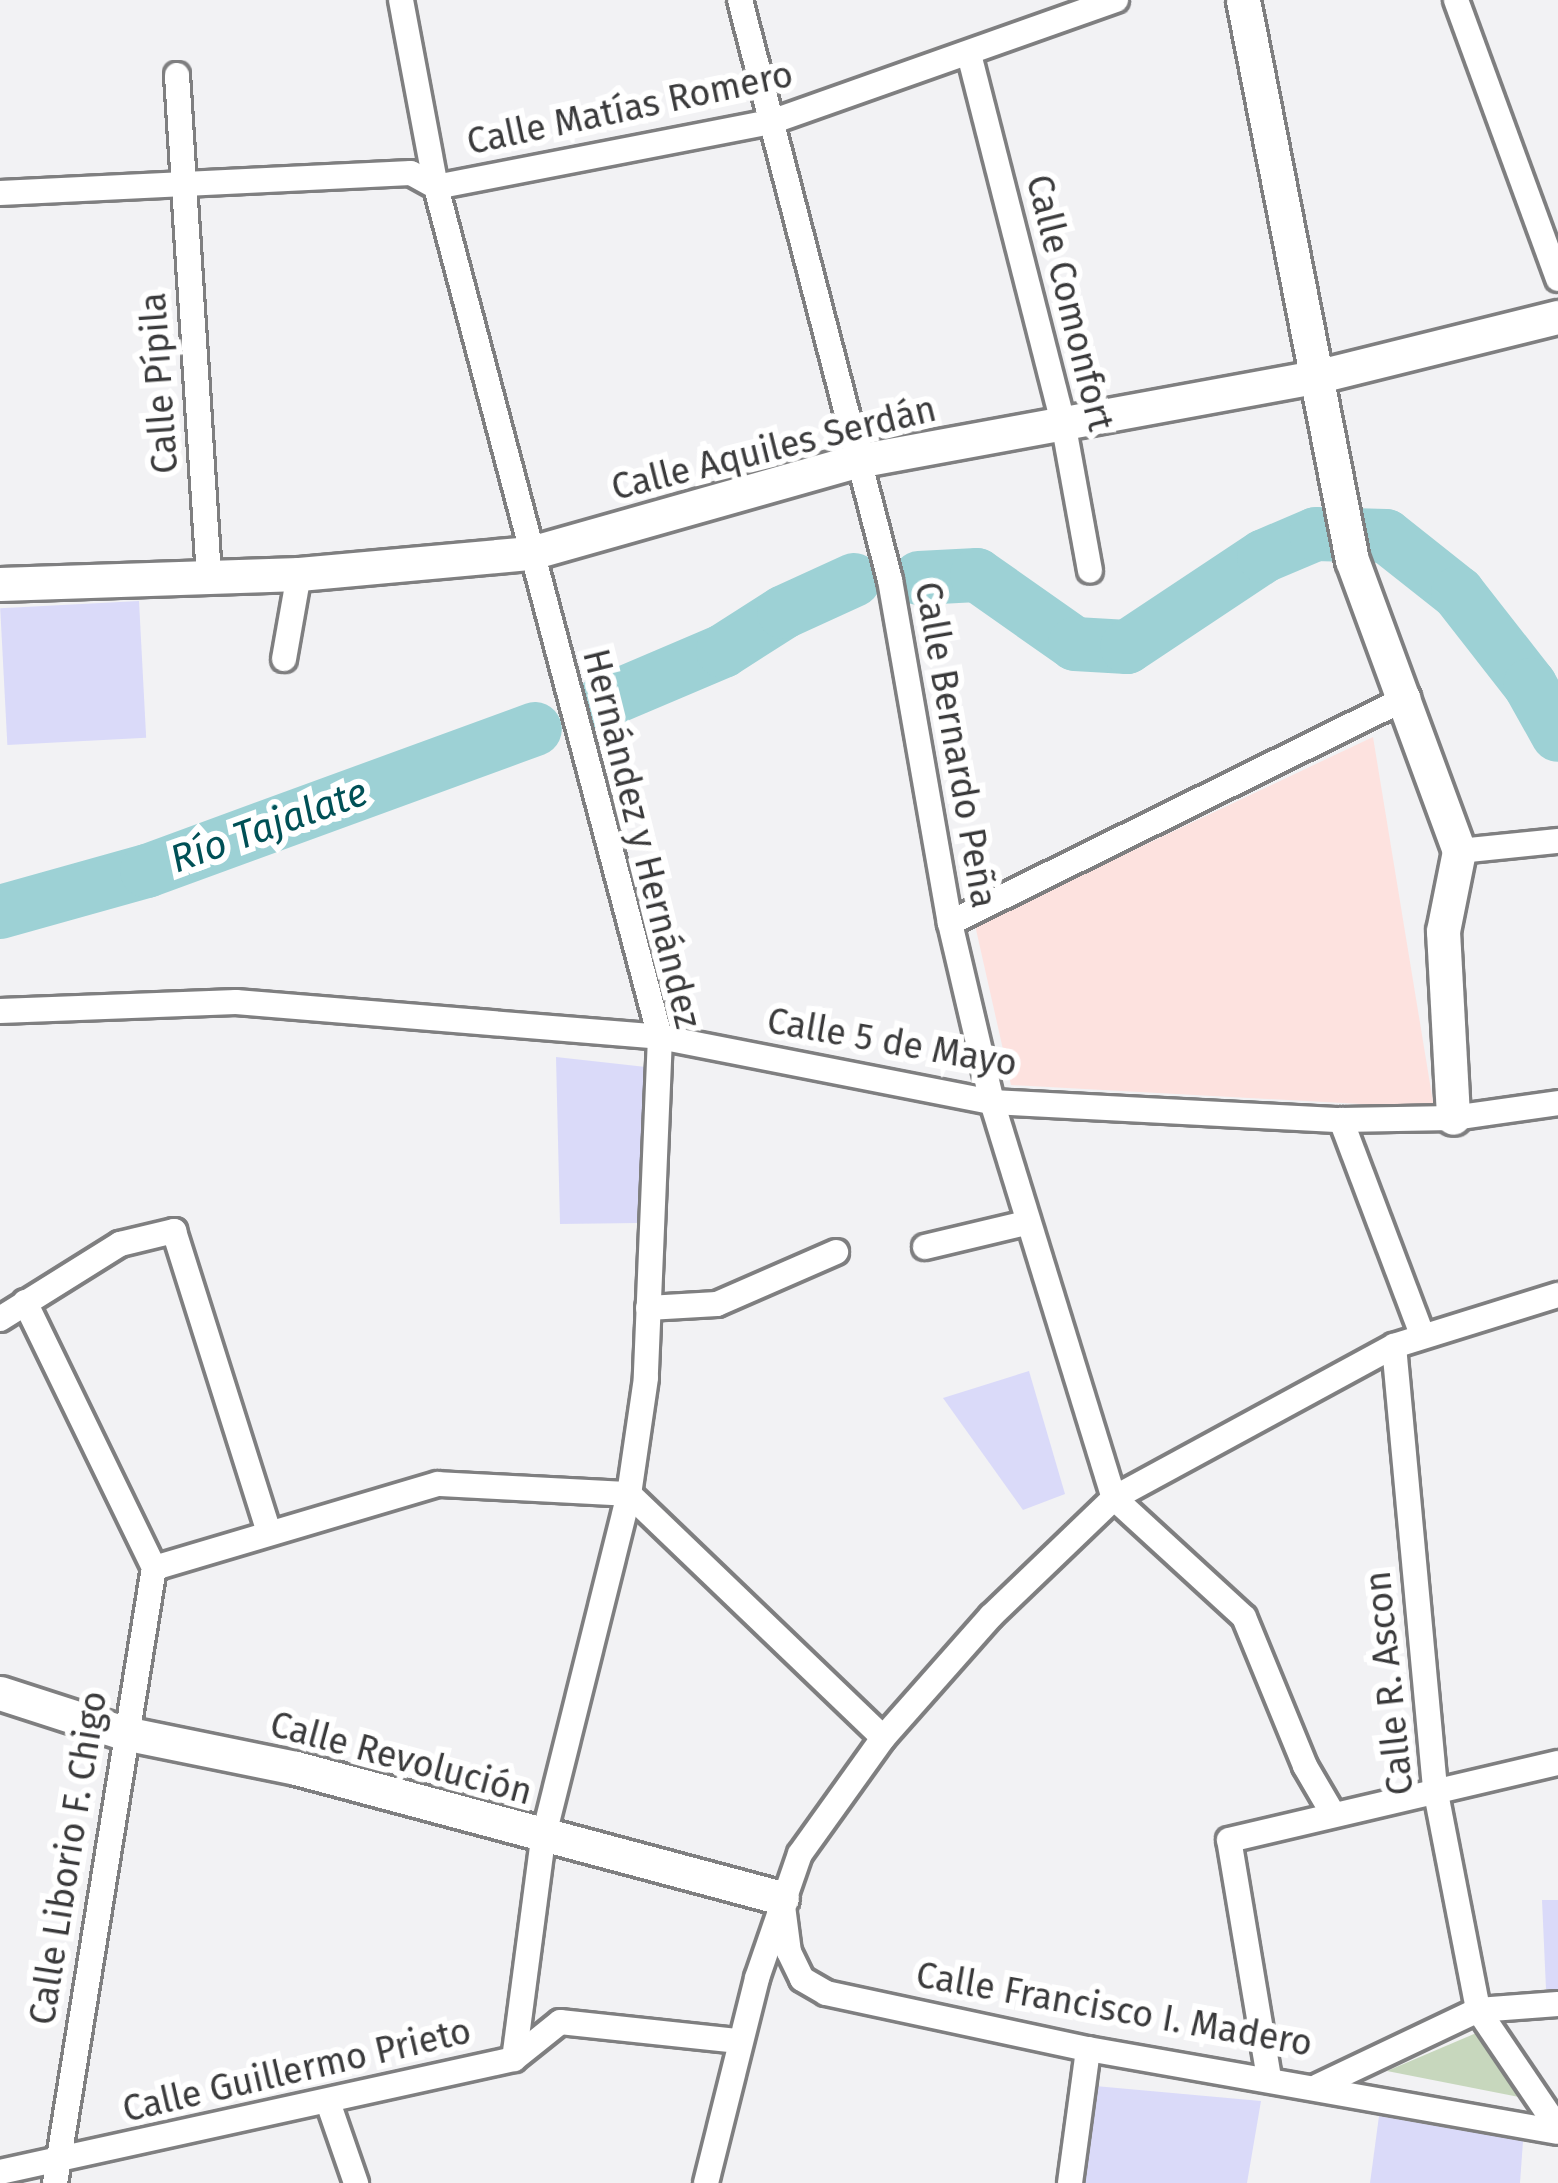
<!DOCTYPE html>
<meta charset="utf-8">
<style>
body{margin:0}
#map{position:relative;width:1558px;height:2183px;overflow:hidden;background:#f2f2f4;font-family:"Fira Sans",sans-serif}
div>[style]{position:absolute}
[style*='--x']{left:calc(var(--x)*1px);top:calc(var(--y)*1px);width:calc(var(--w)*1px);rotate:calc(var(--a)*1deg)}
.commercial>*{inset:0;background:#fde2df}
.green>*{inset:0;background:#c7d7bd}
.river>*{height:54px;margin:-27px;padding:0 27px;transform-origin:27px;border-radius:27px;background:#9dd1d5}
.building>*{inset:0;background:#dadaf9;transform-origin:0 0}
.roads{filter:drop-shadow(3px 0 #7f7f80) drop-shadow(-3px 0 #7f7f80) drop-shadow(0 3px #7f7f80) drop-shadow(0 -3px #7f7f80)}
.street>*{height:24px;margin:-12px;padding:0 12px;transform-origin:12px;border-radius:12px;background:#fff}
.secondary>*{height:33px;margin:-16.5px;padding:0 16.5px;transform-origin:16.5px;border-radius:16.5px;background:#fff}
span{translate:-50% -50%;white-space:nowrap;text-align:center;line-height:1.15;-webkit-text-stroke:12px #fff;paint-order:stroke}
.street-label{font-size:36px;color:#3a3a3b}
.water-label{font-size:39px;color:#005056;font-style:italic}
</style>
<div id="map">
<div class="commercial">
<div style="clip-path:polygon(1373px 737px,1434px 1108px,1011px 1085px,975px 925px)"></div>
</div>
<div class="green">
<div style="clip-path:polygon(1481px 2031px,1519px 2097px,1387px 2071px)"></div>
</div>
<div class="river">
<div style="--x:919;--y:578;--w:58;--a:-3"></div>
<div style="--x:977;--y:575;--w:120;--a:35.1"></div>
<div style="--x:1075;--y:644;--w:52;--a:3.3"></div>
<div style="--x:1127;--y:647;--w:164;--a:-33.6"></div>
<div style="--x:1264;--y:556;--w:56;--a:-22.9"></div>
<div style="--x:1316;--y:534;--w:70;--a:1.6"></div>
<div style="--x:1386;--y:536;--w:92;--a:38.4"></div>
<div style="--x:1458;--y:593;--w:117;--a:52"></div>
<div style="--x:1530;--y:685;--w:57;--a:60.8"></div>
<div style="--x:603;--y:702;--w:130;--a:-23"></div>
<div style="--x:723;--y:651;--w:72;--a:-32.6"></div>
<div style="--x:784;--y:612;--w:77;--a:-24.6"></div>
<div style="--x:0;--y:912;--w:153;--a:-15.6"></div>
<div style="--x:147;--y:871;--w:413;--a:-20.1"></div>
</div>
<div class="building">
<div style="left:139px;top:601px;width:137px;height:139px;rotate:87deg"></div>
<div style="clip-path:polygon(556px 1057px,646px 1067px,637px 1223px,560px 1224px)"></div>
<div style="clip-path:polygon(1029px 1371px,1065px 1494px,1023px 1510px,943px 1398px)"></div>
<div style="clip-path:polygon(1542px 1900px,1558px 1900px,1558px 1989px,1546px 1989px)"></div>
<div style="clip-path:polygon(1095px 2086px,1261px 2101px,1247px 2183px,1083px 2183px)"></div>
<div style="clip-path:polygon(1379px 2116px,1523px 2141px,1520px 2183px,1370px 2183px)"></div>
</div>
<div class="roads">
<div class="street">
<div style="--x:401;--y:0;--w:190;--a:79.4"></div>
<div style="--x:436;--y:187;--w:879;--a:75.24"></div>
<div style="--x:660;--y:1037;--w:341;--a:92.4"></div>
<div style="--x:646;--y:1378;--w:117;--a:98.3"></div>
<div style="--x:629;--y:1494;--w:356;--a:104"></div>
<div style="--x:543;--y:1839;--w:222;--a:97.5"></div>
<div style="--x:740;--y:0;--w:599;--a:75.5"></div>
<div style="--x:890;--y:580;--w:348;--a:80.1"></div>
<div style="--x:950;--y:923;--w:184;--a:76.8"></div>
<div style="--x:992;--y:1102;--w:414;--a:72.9"></div>
<div style="--x:1114;--y:1498;--w:176;--a:42.5"></div>
<div style="--x:1244;--y:1617;--w:161;--a:67.7"></div>
<div style="--x:1305;--y:1766;--w:56;--a:59.7"></div>
<div style="--x:1456;--y:0;--w:297;--a:69.9"></div>
<div style="--x:969;--y:54;--w:380;--a:75.7"></div>
<div style="--x:1063;--y:422;--w:151;--a:79.7"></div>
<div style="--x:177;--y:75;--w:503;--a:86.35"></div>
<div style="--x:0;--y:193;--w:411;--a:-2.8"></div>
<div style="--x:411;--y:173;--w:29;--a:29"></div>
<div style="--x:436;--y:187;--w:341;--a:-11"></div>
<div style="--x:771;--y:122;--w:366;--a:-19.5"></div>
<div style="--x:284;--y:659;--w:86;--a:-80"></div>
<div style="--x:1459;--y:851;--w:100;--a:-5.8"></div>
<div style="--x:950;--y:923;--w:511;--a:-26.26"></div>
<div style="--x:0;--y:1011;--w:236;--a:-2.2"></div>
<div style="--x:236;--y:1002;--w:425;--a:4.7"></div>
<div style="--x:660;--y:1037;--w:338;--a:11.1"></div>
<div style="--x:992;--y:1102;--w:349;--a:3"></div>
<div style="--x:1341;--y:1120;--w:112;--a:-1"></div>
<div style="--x:1453;--y:1118;--w:106;--a:-8.1"></div>
<div style="--x:1341;--y:1120;--w:229;--a:69.3"></div>
<div style="--x:925;--y:1247;--w:104;--a:-13.4"></div>
<div style="--x:25;--y:1302;--w:296;--a:64.1"></div>
<div style="--x:648;--y:1308;--w:69;--a:-3.3"></div>
<div style="--x:717;--y:1304;--w:130;--a:-23.6"></div>
<div style="--x:0;--y:1319;--w:142;--a:-32"></div>
<div style="--x:120;--y:1244;--w:56;--a:-13.5"></div>
<div style="--x:174;--y:1231;--w:312;--a:72.5"></div>
<div style="--x:1394;--y:1346;--w:444;--a:84.7"></div>
<div style="--x:1435;--y:1788;--w:226;--a:79"></div>
<div style="--x:1478;--y:2010;--w:143;--a:55.9"></div>
<div style="--x:154;--y:1568;--w:296;--a:-16.5"></div>
<div style="--x:438;--y:1484;--w:191;--a:3"></div>
<div style="--x:629;--y:1494;--w:352;--a:43.8"></div>
<div style="--x:783;--y:1906;--w:46;--a:82.6"></div>
<div style="--x:789;--y:1952;--w:30;--a:64"></div>
<div style="--x:802;--y:1979;--w:28;--a:30"></div>
<div style="--x:826;--y:1993;--w:268;--a:12.1"></div>
<div style="--x:1088;--y:2049;--w:477;--a:10"></div>
<div style="--x:1269;--y:2078;--w:241;--a:-99.5"></div>
<div style="--x:1229;--y:1840;--w:338;--a:-13.2"></div>
<div style="--x:1318;--y:2086;--w:177;--a:-25.4"></div>
<div style="--x:1478;--y:2010;--w:80;--a:-4.3"></div>
<div style="--x:329;--y:2105;--w:83;--a:70.9"></div>
<div style="--x:0;--y:2172;--w:526;--a:-12.4"></div>
<div style="--x:514;--y:2059;--w:59;--a:-38.8"></div>
<div style="--x:560;--y:2022;--w:180;--a:6.1"></div>
<div style="--x:55;--y:2183;--w:623;--a:-80.86"></div>
<div style="--x:706;--y:2183;--w:211;--a:-76"></div>
<div style="--x:757;--y:1978;--w:131;--a:-70.9"></div>
<div style="--x:800;--y:1854;--w:143;--a:-54.4"></div>
<div style="--x:883;--y:1738;--w:163;--a:-48.5"></div>
<div style="--x:991;--y:1616;--w:170;--a:-43.8"></div>
<div style="--x:1114;--y:1498;--w:319;--a:-28.5"></div>
<div style="--x:1394;--y:1346;--w:172;--a:-17.3"></div>
<div style="--x:1070;--y:2183;--w:135;--a:-82.3"></div>
</div>
<div class="secondary">
<div style="--x:1243;--y:0;--w:571;--a:78.99"></div>
<div style="--x:1352;--y:560;--w:310;--a:69.8"></div>
<div style="--x:1459;--y:851;--w:82;--a:101.3"></div>
<div style="--x:1443;--y:931;--w:187;--a:86.9"></div>
<div style="--x:0;--y:584;--w:299;--a:-1.9"></div>
<div style="--x:299;--y:574;--w:233;--a:-5.2"></div>
<div style="--x:531;--y:553;--w:339;--a:-15.8"></div>
<div style="--x:857;--y:461;--w:462;--a:-10.4"></div>
<div style="--x:1311;--y:378;--w:254;--a:-13.9"></div>
<div style="--x:0;--y:1693;--w:130;--a:17.9"></div>
<div style="--x:124;--y:1733;--w:176;--a:11.5"></div>
<div style="--x:296;--y:1768;--w:503;--a:14.98"></div>
</div>
</div>
<div class="street-label">
<span style="left:630px;top:109px;rotate:-12deg">Calle Matías Romero</span>
<span style="left:1069px;top:303px;rotate:76deg">Calle Comonfort</span>
<span style="left:160px;top:383px;rotate:-94deg">Calle Pípila</span>
<span style="left:774px;top:449px;rotate:-14deg">Calle Aquiles Serdán</span>
<span style="left:955px;top:745px;rotate:80deg">Calle Bernardo Peña</span>
<span style="left:641px;top:839px;rotate:76deg">Hernández y Hernández</span>
<span style="left:892px;top:1043px;rotate:10deg">Calle 5 de Mayo</span>
<span style="left:1390px;top:1683px;rotate:-96deg">Calle R. Ascon</span>
<span style="left:401px;top:1759px;rotate:15deg">Calle Revolución</span>
<span style="left:69px;top:1858px;rotate:-81deg">Calle Liborio F. Chigo</span>
<span style="left:1114px;top:2010px;rotate:10deg">Calle Francisco I. Madero</span>
<span style="left:297px;top:2071px;rotate:-13deg">Calle Guillermo Prieto</span>
</div>
<div class="water-label">
<span style="left:269px;top:826px;rotate:-20deg">Río Tajalate</span>
</div>
</div>
